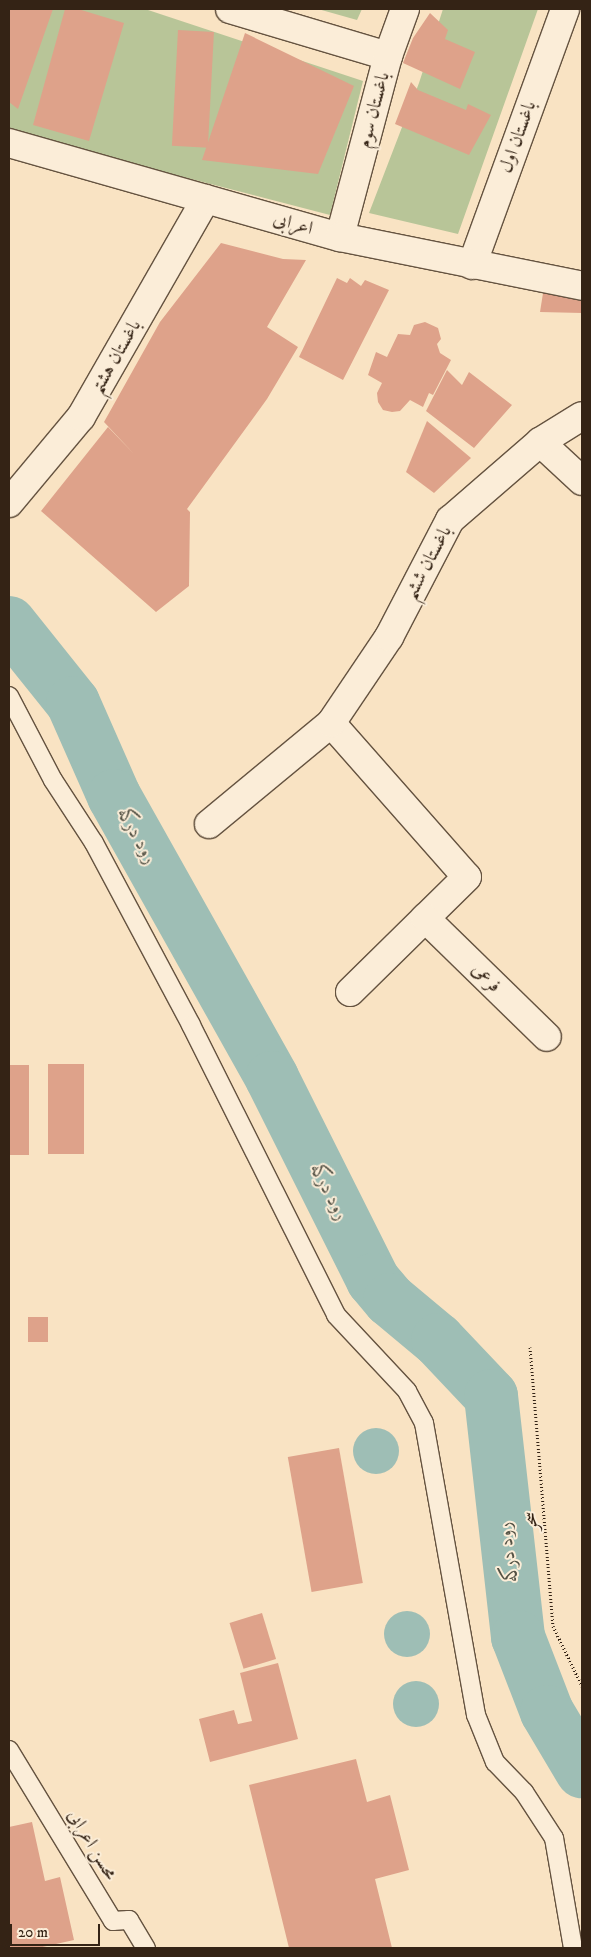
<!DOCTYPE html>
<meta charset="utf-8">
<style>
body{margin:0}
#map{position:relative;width:591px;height:1957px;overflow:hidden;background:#f9e3c3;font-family:"IM FELL DW Pica",Amiri,serif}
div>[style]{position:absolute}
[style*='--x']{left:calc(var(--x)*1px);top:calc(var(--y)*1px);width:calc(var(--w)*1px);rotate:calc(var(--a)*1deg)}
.green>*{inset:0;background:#b8c598}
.water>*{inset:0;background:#9ebeb5}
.round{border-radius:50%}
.river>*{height:54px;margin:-27px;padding:0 27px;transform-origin:27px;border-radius:27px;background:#9ebeb5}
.building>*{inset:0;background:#dea28a;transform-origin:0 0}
.path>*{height:3px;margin-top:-1.5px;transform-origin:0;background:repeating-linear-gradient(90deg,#342315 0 1px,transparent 0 3.5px)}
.roads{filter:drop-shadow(1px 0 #655340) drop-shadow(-1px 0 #655340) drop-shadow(0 1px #655340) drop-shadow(0 -1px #655340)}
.service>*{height:18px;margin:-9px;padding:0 9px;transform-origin:9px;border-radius:9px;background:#fbedd8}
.minor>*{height:28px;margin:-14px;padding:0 14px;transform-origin:14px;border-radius:14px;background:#fbedd8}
.tertiary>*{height:28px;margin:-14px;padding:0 14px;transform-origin:14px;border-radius:14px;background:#fbedd8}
span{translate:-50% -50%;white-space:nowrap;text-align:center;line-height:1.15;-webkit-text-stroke:4px #fbedd8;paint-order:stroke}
.street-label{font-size:19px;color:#342315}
.water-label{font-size:20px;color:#545245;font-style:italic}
.frame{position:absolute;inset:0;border:10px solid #342315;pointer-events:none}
.scale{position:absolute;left:10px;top:1924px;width:90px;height:22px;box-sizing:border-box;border:2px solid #342315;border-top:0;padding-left:6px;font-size:15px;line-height:18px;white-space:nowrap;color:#342315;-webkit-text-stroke:4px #fbedd8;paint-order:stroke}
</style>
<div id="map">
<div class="green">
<div style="clip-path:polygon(9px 9px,145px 9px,363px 81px,330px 215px,9px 132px)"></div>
<div style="clip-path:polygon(318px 9px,362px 9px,357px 20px)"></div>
<div style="clip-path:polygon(443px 9px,538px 9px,458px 234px,369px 213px,419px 83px)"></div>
</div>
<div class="water">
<div class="round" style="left:353px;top:1428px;width:46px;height:46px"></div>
<div class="round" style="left:384px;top:1611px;width:46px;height:46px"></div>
<div class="round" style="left:393px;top:1681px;width:46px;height:46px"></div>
</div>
<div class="river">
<div style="--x:9;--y:623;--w:102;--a:51.3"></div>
<div style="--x:73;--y:703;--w:102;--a:66.2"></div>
<div style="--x:114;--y:796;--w:323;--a:60.7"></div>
<div style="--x:272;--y:1078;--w:226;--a:63.4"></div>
<div style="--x:373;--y:1280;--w:26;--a:50"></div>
<div style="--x:390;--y:1300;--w:62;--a:39.8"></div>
<div style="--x:438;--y:1340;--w:77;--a:46.6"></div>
<div style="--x:491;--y:1396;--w:243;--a:83.6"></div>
<div style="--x:518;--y:1637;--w:80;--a:68.9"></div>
<div style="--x:547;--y:1712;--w:69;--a:59.3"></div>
</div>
<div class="building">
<div style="clip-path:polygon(9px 9px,53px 9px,18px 109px,9px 102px)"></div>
<div style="clip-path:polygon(65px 9px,78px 9px,124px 23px,89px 141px,33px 125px)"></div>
<div style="clip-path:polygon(430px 13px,448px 30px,445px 39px,475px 52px,460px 89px,403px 63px,413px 38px)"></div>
<div style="left:178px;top:30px;width:36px;height:116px;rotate:3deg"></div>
<div style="clip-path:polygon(245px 33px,354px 86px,318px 174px,202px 160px)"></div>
<div style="clip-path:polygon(411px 82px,418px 90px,466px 110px,468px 104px,491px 115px,469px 155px,395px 124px)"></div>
<div style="clip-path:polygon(221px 243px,283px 259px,306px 260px,267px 327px,298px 347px,267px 399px,187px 509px,190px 512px,189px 586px,156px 612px,41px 511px,108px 427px,135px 455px,104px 422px,160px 322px)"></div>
<div style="clip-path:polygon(337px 278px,347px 283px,350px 278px,361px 286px,365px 280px,389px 290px,343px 380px,299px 357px)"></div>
<div style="clip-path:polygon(544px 287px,582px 295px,582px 313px,540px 312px)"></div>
<div style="clip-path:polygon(425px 322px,438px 328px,441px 339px,437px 344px,440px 353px,451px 360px,433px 395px,429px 393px,423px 407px,410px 400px,400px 411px,392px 412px,383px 410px,378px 402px,377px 393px,382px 383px,368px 375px,376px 352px,387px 357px,398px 334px,410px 335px,414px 325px)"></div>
<div style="clip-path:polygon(447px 370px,462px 385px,469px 372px,512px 405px,474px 448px,426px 411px)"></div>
<div style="clip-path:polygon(427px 421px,471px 458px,434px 493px,406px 472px)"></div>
<div style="left:48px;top:1064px;width:36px;height:90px"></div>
<div style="left:9px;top:1065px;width:20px;height:90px"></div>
<div style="left:28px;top:1317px;width:20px;height:25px"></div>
<div style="left:339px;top:1448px;width:137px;height:52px;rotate:80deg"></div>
<div style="left:262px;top:1613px;width:48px;height:34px;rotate:73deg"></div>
<div style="clip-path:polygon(278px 1663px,298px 1739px,210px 1762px,199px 1719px,234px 1710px,238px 1724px,252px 1721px,240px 1673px)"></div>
<div style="clip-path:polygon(356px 1759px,367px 1802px,390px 1795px,409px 1870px,375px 1879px,392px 1948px,289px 1948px,249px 1785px)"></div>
<div style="clip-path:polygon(32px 1822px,45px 1881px,60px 1877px,74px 1940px,38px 1948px,9px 1948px,9px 1827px)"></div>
</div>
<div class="path">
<div style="--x:530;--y:1347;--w:280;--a:85.3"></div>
<div style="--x:553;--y:1626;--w:67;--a:64.2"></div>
</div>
<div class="roads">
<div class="service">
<div style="--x:9;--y:696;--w:95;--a:62.4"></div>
<div style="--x:53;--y:780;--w:75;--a:56.9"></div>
<div style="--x:94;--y:843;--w:206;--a:61.9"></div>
<div style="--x:191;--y:1025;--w:324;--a:63.4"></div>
<div style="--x:336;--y:1315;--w:104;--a:46.9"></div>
<div style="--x:407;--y:1391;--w:36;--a:62"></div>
<div style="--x:424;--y:1423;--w:297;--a:79.9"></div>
<div style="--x:476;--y:1715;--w:51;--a:68"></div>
<div style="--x:495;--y:1762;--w:42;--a:46"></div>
<div style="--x:524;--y:1792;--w:55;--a:56.9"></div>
<div style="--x:554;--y:1838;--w:112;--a:80.2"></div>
<div style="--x:9;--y:1750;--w:200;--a:58.7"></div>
<div style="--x:113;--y:1921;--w:16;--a:-4"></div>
<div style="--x:129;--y:1920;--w:33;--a:59"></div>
</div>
<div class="minor">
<div style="--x:230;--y:9;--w:165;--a:16.6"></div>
<div style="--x:388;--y:56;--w:187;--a:104.9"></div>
<div style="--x:388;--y:56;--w:50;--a:-70.1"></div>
<div style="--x:472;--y:265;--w:272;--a:-70"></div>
<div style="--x:540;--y:442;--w:57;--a:42.9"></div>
<div style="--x:9;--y:503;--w:112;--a:-50.1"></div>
<div style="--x:81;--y:417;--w:251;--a:-60.2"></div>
<div style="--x:331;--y:723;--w:205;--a:48.6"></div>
<div style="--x:467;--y:877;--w:164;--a:135.5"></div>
<div style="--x:209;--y:824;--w:158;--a:-39.6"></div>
<div style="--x:331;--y:723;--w:104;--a:-56"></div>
<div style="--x:389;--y:637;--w:132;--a:-62.5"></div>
<div style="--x:450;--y:520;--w:119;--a:-40.9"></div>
<div style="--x:540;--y:442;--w:49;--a:-31.8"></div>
<div style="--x:425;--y:918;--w:170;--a:44.3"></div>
</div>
<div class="tertiary">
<div style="--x:9;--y:143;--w:344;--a:15.9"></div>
<div style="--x:340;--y:237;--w:247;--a:11.4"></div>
</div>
</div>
<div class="street-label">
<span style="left:374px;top:110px;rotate:-75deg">باغستان سوم</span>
<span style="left:518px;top:137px;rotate:-70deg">باغستان اول</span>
<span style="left:293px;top:224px;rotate:16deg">اعرابی</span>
<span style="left:116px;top:357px;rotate:-60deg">باغستان هشتم</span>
<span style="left:428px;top:563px;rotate:-62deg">باغستان ششم</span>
<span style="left:486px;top:978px;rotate:45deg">فرعی</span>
<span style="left:531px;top:1521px;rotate:-95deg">سحر</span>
<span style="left:92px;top:1845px;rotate:59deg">محسن اعرابی</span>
</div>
<div class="water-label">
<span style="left:137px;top:836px;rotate:61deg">رود درکه</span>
<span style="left:329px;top:1192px;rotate:63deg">رود درکه</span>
<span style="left:508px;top:1552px;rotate:-97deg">رود درکه</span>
</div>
<div class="frame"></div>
<div class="scale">20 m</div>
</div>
